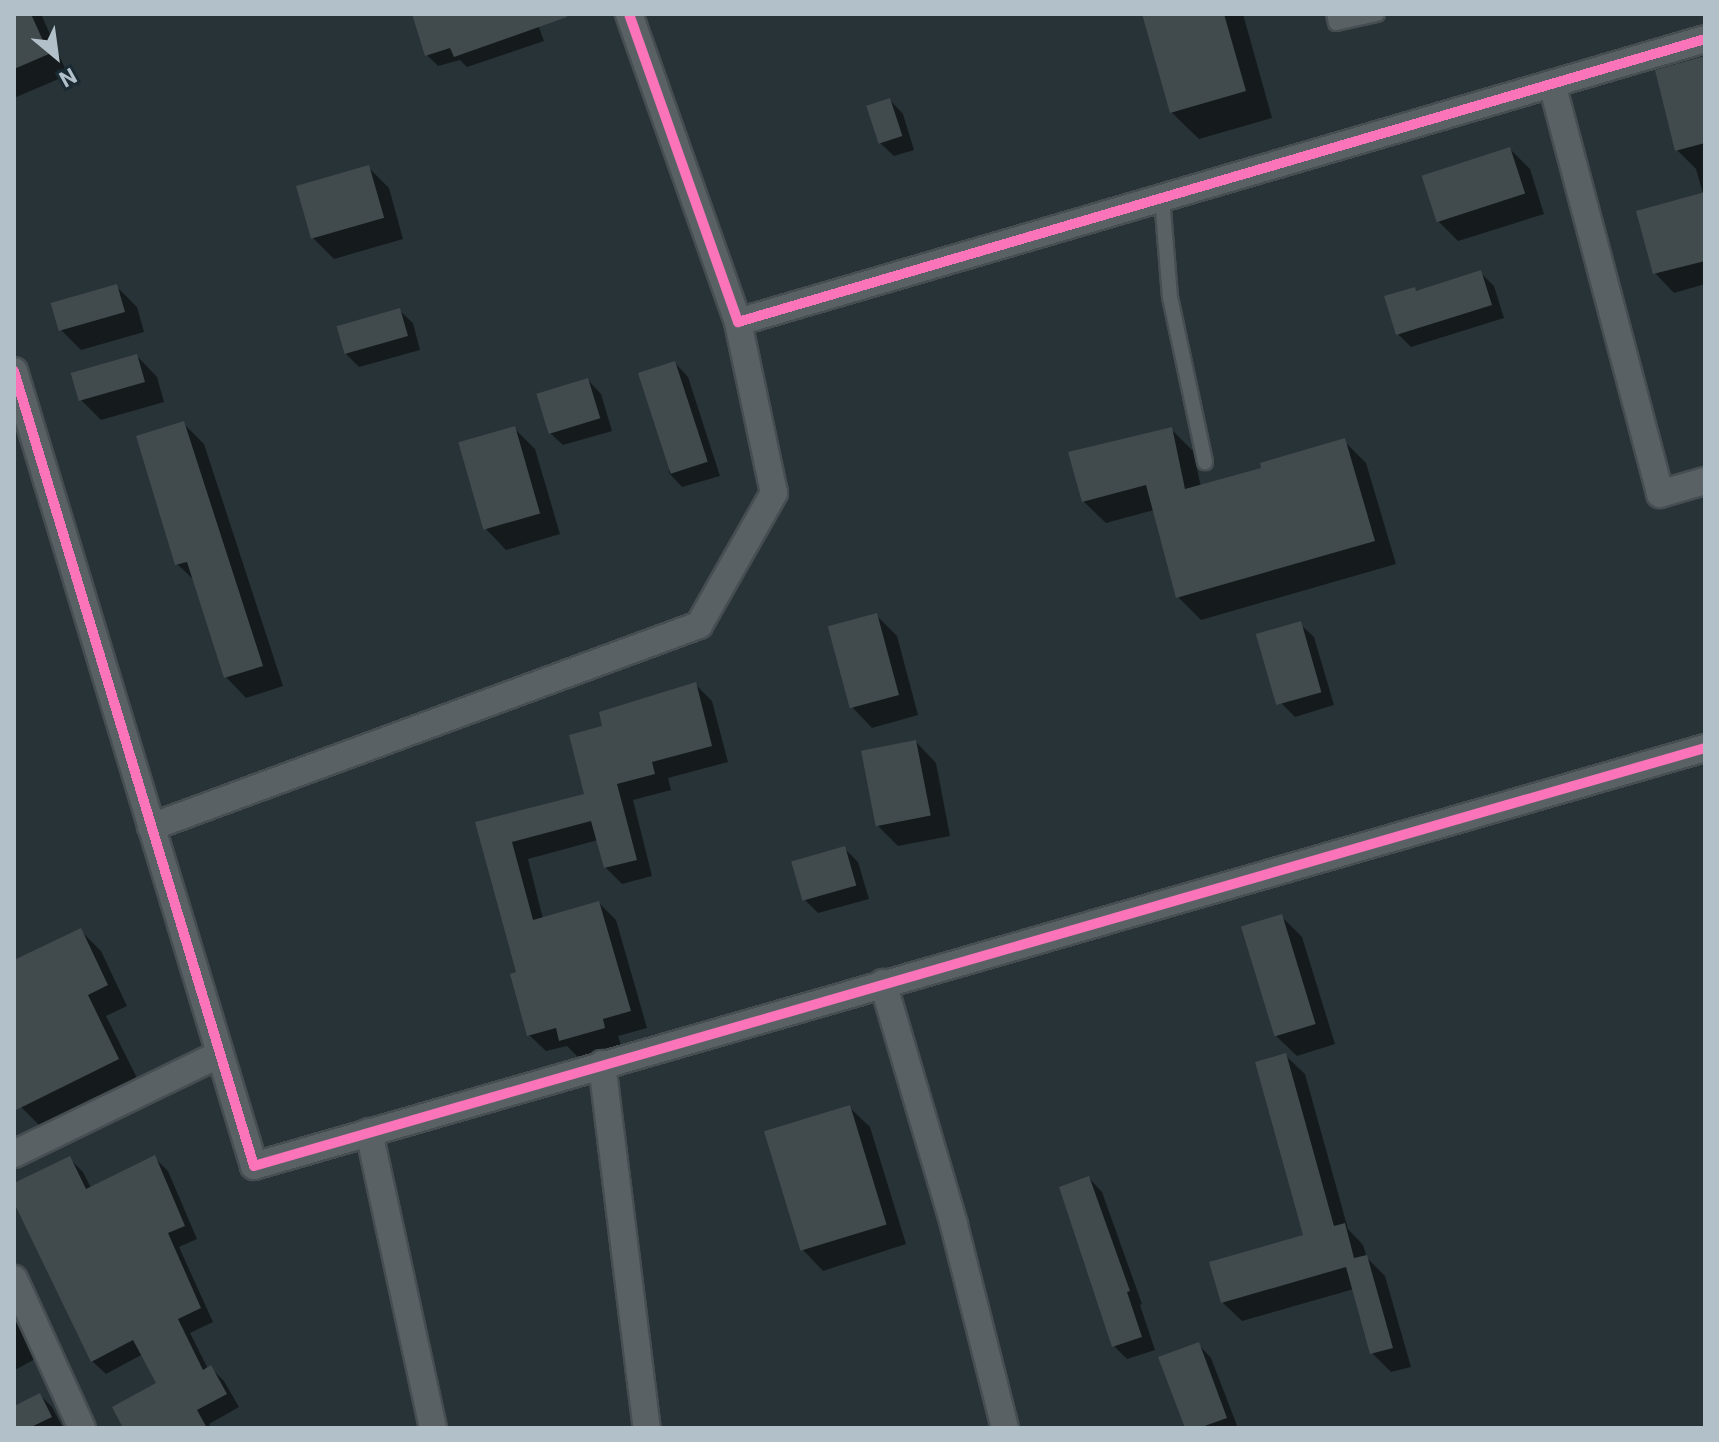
<!DOCTYPE html>
<style>
body{margin:0}
#map{position:relative;width:1719px;height:1442px;overflow:hidden;background:#283338;font-family:Roboto,sans-serif}
div>[style]{position:absolute}
[style*='--x']{left:calc(var(--x)*1px);top:calc(var(--y)*1px);width:calc(var(--w)*1px);rotate:calc(var(--a)*1deg)}
.shadow>*{inset:0;background:#0007}
.building>*{inset:0;background:#414a4d;transform-origin:0 0}
.roads{filter:drop-shadow(2px 0 #474e52) drop-shadow(-2px 0 #474e52) drop-shadow(0 2px #474e52) drop-shadow(0 -2px #474e52)}
.service>*{height:14px;margin:-7px;padding:0 7px;transform-origin:7px;border-radius:7px;background:#596165}
.minor>*{height:26px;margin:-13px;padding:0 13px;transform-origin:13px;border-radius:13px;background:#596165}
.cycleway>*{height:10px;margin:-5px;padding:0 5px;transform-origin:5px;border-radius:5px;background:#fb73b8}
span{translate:-50% -50%;white-space:nowrap;text-align:center;line-height:1.15;-webkit-text-stroke:7px #1b2b33;paint-order:stroke}
.frame{position:absolute;inset:0;border:16px solid #b2c0c9;pointer-events:none}
.north{position:absolute;left:16px;top:16px;width:80px;height:80px;-webkit-text-stroke:6px #1b2b33;paint-order:stroke;rotate:151deg;font-size:22px;font-weight:700;line-height:32px;text-align:center;color:#b2c0c9}
.north::after{content:'';display:block;margin:auto;width:28px;height:36px;background:#b2c0c9;clip-path:polygon(50% 0,100% 100%,50% 72%,0 100%)}
</style>
<div id="map">
<div class="shadow">
<div style="clip-path:polygon(14px 14px,41px 14px,68px 75px,14px 98px)"></div>
<div style="clip-path:polygon(414px 14px,534px 14px,544px 41px,467px 67px,460px 60px,438px 66px,427px 55px)"></div>
<div style="clip-path:polygon(1144px 14px,1243px 14px,1272px 118px,1199px 139px,1171px 112px)"></div>
<div style="clip-path:polygon(1705px 59px,1705px 284px,1674px 293px,1655px 273px,1703px 194px,1696px 169px,1677px 150px)"></div>
<div style="clip-path:polygon(890px 100px,903px 114px,914px 150px,894px 156px,880px 143px)"></div>
<div style="clip-path:polygon(1510px 149px,1530px 169px,1544px 214px,1458px 241px,1438px 221px)"></div>
<div style="clip-path:polygon(368px 167px,389px 188px,403px 239px,334px 259px,313px 238px)"></div>
<div style="clip-path:polygon(1481px 273px,1494px 286px,1504px 318px,1411px 347px,1398px 334px,1414px 289px,1418px 292px)"></div>
<div style="clip-path:polygon(117px 287px,137px 307px,144px 332px,81px 350px,61px 330px)"></div>
<div style="clip-path:polygon(399px 310px,413px 323px,420px 350px,359px 367px,346px 354px)"></div>
<div style="clip-path:polygon(137px 356px,157px 377px,164px 402px,101px 420px,81px 400px)"></div>
<div style="clip-path:polygon(675px 363px,688px 377px,720px 476px,682px 487px,669px 473px)"></div>
<div style="clip-path:polygon(588px 380px,601px 394px,612px 431px,563px 445px,549px 432px)"></div>
<div style="clip-path:polygon(184px 424px,204px 444px,283px 686px,246px 698px,226px 677px,196px 582px,177px 564px)"></div>
<div style="clip-path:polygon(515px 429px,535px 449px,560px 534px,506px 550px,486px 529px)"></div>
<div style="clip-path:polygon(1171px 429px,1193px 451px,1201px 487px,1264px 470px,1344px 441px,1366px 463px,1396px 564px,1201px 620px,1178px 597px,1154px 510px,1106px 523px,1083px 501px)"></div>
<div style="clip-path:polygon(876px 615px,897px 636px,918px 715px,872px 728px,852px 707px)"></div>
<div style="clip-path:polygon(1300px 624px,1314px 637px,1334px 705px,1295px 717px,1282px 704px)"></div>
<div style="clip-path:polygon(695px 684px,712px 701px,728px 762px,668px 778px,671px 790px,633px 800px,652px 876px,622px 884px,605px 867px,598px 840px,528px 859px,543px 919px,599px 903px,616px 920px,647px 1028px,618px 1036px,621px 1045px,578px 1057px,567px 1046px,546px 1051px,529px 1035px,518px 973px,478px 824px,586px 795px,605px 727px)"></div>
<div style="clip-path:polygon(916px 742px,936px 763px,950px 836px,898px 846px,877px 825px)"></div>
<div style="clip-path:polygon(844px 848px,858px 862px,869px 899px,818px 913px,805px 900px)"></div>
<div style="clip-path:polygon(1281px 916px,1302px 937px,1335px 1044px,1297px 1056px,1276px 1036px)"></div>
<div style="clip-path:polygon(81px 931px,101px 951px,127px 1006px,106px 1016px,138px 1080px,41px 1127px,21px 1107px,14px 1093px,14px 962px)"></div>
<div style="clip-path:polygon(1285px 1055px,1305px 1074px,1348px 1229px,1363px 1245px,1367px 1258px,1385px 1276px,1411px 1367px,1391px 1372px,1372px 1353px,1354px 1289px,1242px 1321px,1222px 1302px,1306px 1236px)"></div>
<div style="clip-path:polygon(849px 1107px,870px 1127px,906px 1244px,823px 1271px,803px 1250px)"></div>
<div style="clip-path:polygon(155px 1158px,168px 1171px,197px 1239px,179px 1247px,213px 1322px,190px 1333px,208px 1369px,211px 1368px,224px 1381px,239px 1407px,209px 1424px,211px 1428px,125px 1428px,159px 1384px,143px 1354px,106px 1374px,92px 1361px,14px 1203px,14px 1185px,70px 1159px,83px 1172px,91px 1188px)"></div>
<div style="clip-path:polygon(1089px 1178px,1102px 1192px,1142px 1304px,1140px 1305px,1155px 1350px,1127px 1359px,1114px 1346px)"></div>
<div style="clip-path:polygon(14px 1319px,37px 1358px,15px 1370px,14px 1369px)"></div>
<div style="clip-path:polygon(1198px 1344px,1211px 1358px,1238px 1428px,1187px 1428px)"></div>
<div style="clip-path:polygon(40px 1395px,52px 1407px,63px 1428px,14px 1428px,14px 1406px)"></div>
</div>
<div class="building">
<div style="clip-path:polygon(14px 14px,31px 14px,49px 54px,14px 69px)"></div>
<div style="clip-path:polygon(412px 14px,567px 14px,567px 17px,454px 57px,450px 48px,425px 56px)"></div>
<div style="clip-path:polygon(1142px 14px,1224px 14px,1246px 91px,1170px 113px)"></div>
<div style="clip-path:polygon(1705px 56px,1705px 143px,1675px 151px,1655px 70px)"></div>
<div style="left:890px;top:98px;width:40px;height:25px;rotate:72deg"></div>
<div style="left:1510px;top:147px;width:49px;height:93px;rotate:72deg"></div>
<div style="left:369px;top:165px;width:55px;height:76px;rotate:74deg"></div>
<div style="clip-path:polygon(1705px 192px,1705px 261px,1653px 274px,1636px 211px)"></div>
<div style="clip-path:polygon(1481px 270px,1492px 305px,1396px 335px,1384px 296px,1415px 287px,1416px 291px)"></div>
<div style="left:117px;top:284px;width:29px;height:69px;rotate:74deg"></div>
<div style="left:400px;top:308px;width:29px;height:66px;rotate:74deg"></div>
<div style="left:137px;top:354px;width:29px;height:69px;rotate:74deg"></div>
<div style="left:675px;top:361px;width:106px;height:39px;rotate:72deg"></div>
<div style="left:588px;top:378px;width:42px;height:54px;rotate:73deg"></div>
<div style="clip-path:polygon(184px 421px,263px 666px,224px 678px,187px 562px,175px 565px,136px 436px)"></div>
<div style="left:515px;top:426px;width:91px;height:59px;rotate:74deg"></div>
<div style="clip-path:polygon(1172px 427px,1185px 489px,1261px 468px,1260px 463px,1345px 438px,1375px 541px,1176px 598px,1146px 485px,1082px 502px,1068px 452px)"></div>
<div style="left:877px;top:613px;width:85px;height:51px;rotate:75deg"></div>
<div style="left:1301px;top:621px;width:74px;height:47px;rotate:74deg"></div>
<div style="clip-path:polygon(696px 682px,712px 746px,652px 762px,655px 774px,617px 784px,637px 860px,604px 868px,591px 821px,512px 842px,533px 920px,599px 901px,631px 1011px,603px 1019px,605px 1028px,559px 1041px,556px 1028px,527px 1036px,510px 974px,516px 972px,475px 822px,584px 794px,569px 735px,602px 726px,599px 712px)"></div>
<div style="left:916px;top:740px;width:77px;height:56px;rotate:79deg"></div>
<div style="left:845px;top:846px;width:41px;height:56px;rotate:74deg"></div>
<div style="left:1282px;top:914px;width:115px;height:43px;rotate:73deg"></div>
<div style="clip-path:polygon(81px 928px,108px 985px,88px 995px,119px 1059px,14px 1111px,14px 960px)"></div>
<div style="clip-path:polygon(1286px 1053px,1334px 1226px,1345px 1223px,1354px 1258px,1367px 1255px,1393px 1348px,1370px 1354px,1346px 1267px,1221px 1303px,1209px 1262px,1303px 1235px,1255px 1062px)"></div>
<div style="left:850px;top:1105px;width:125px;height:90px;rotate:73deg"></div>
<div style="clip-path:polygon(155px 1155px,185px 1226px,168px 1233px,201px 1308px,178px 1319px,203px 1370px,211px 1365px,227px 1394px,197px 1410px,207px 1428px,123px 1428px,112px 1407px,156px 1383px,133px 1340px,91px 1362px,14px 1203px,14px 1183px,70px 1156px,86px 1189px)"></div>
<div style="clip-path:polygon(1089px 1176px,1130px 1291px,1127px 1292px,1142px 1337px,1112px 1347px,1059px 1187px)"></div>
<div style="clip-path:polygon(1199px 1342px,1227px 1418px,1199px 1428px,1185px 1428px,1158px 1357px)"></div>
<div style="clip-path:polygon(40px 1393px,52px 1417px,29px 1428px,14px 1428px,14px 1406px)"></div>
</div>
<div class="roads">
<div class="service">
<div style="--x:1334;--y:14;--w:9;--a:77"></div>
<div style="--x:1336;--y:23;--w:42;--a:-12.4"></div>
<div style="--x:1162;--y:198;--w:99;--a:85.4"></div>
<div style="--x:1170;--y:297;--w:169;--a:78"></div>
</div>
<div class="minor">
<div style="--x:629;--y:14;--w:327;--a:70.5"></div>
<div style="--x:738;--y:322;--w:1008;--a:-16.31"></div>
<div style="--x:1552;--y:84;--w:424;--a:75.2"></div>
<div style="--x:1660;--y:494;--w:47;--a:-16.1"></div>
<div style="--x:14;--y:371;--w:830;--a:73.2"></div>
<div style="--x:254;--y:1166;--w:1510;--a:-16.07"></div>
<div style="--x:151;--y:827;--w:584;--a:-20.23"></div>
<div style="--x:699;--y:625;--w:152;--a:-60.4"></div>
<div style="--x:774;--y:493;--w:175;--a:-101.9"></div>
<div style="--x:883;--y:983;--w:252;--a:73.6"></div>
<div style="--x:954;--y:1225;--w:209;--a:75.9"></div>
<div style="--x:602;--y:1064;--w:367;--a:83"></div>
<div style="--x:369;--y:1132;--w:303;--a:77.8"></div>
<div style="--x:14;--y:1154;--w:229;--a:-25.9"></div>
<div style="--x:14;--y:1279;--w:164;--a:65.5"></div>
</div>
</div>
<div class="cycleway">
<div style="--x:629;--y:14;--w:327;--a:70.5"></div>
<div style="--x:738;--y:322;--w:1008;--a:-16.31"></div>
<div style="--x:14;--y:371;--w:830;--a:73.2"></div>
<div style="--x:254;--y:1166;--w:1510;--a:-16.07"></div>
</div>
<div class="frame"></div>
<div class="north">N</div>
</div>
